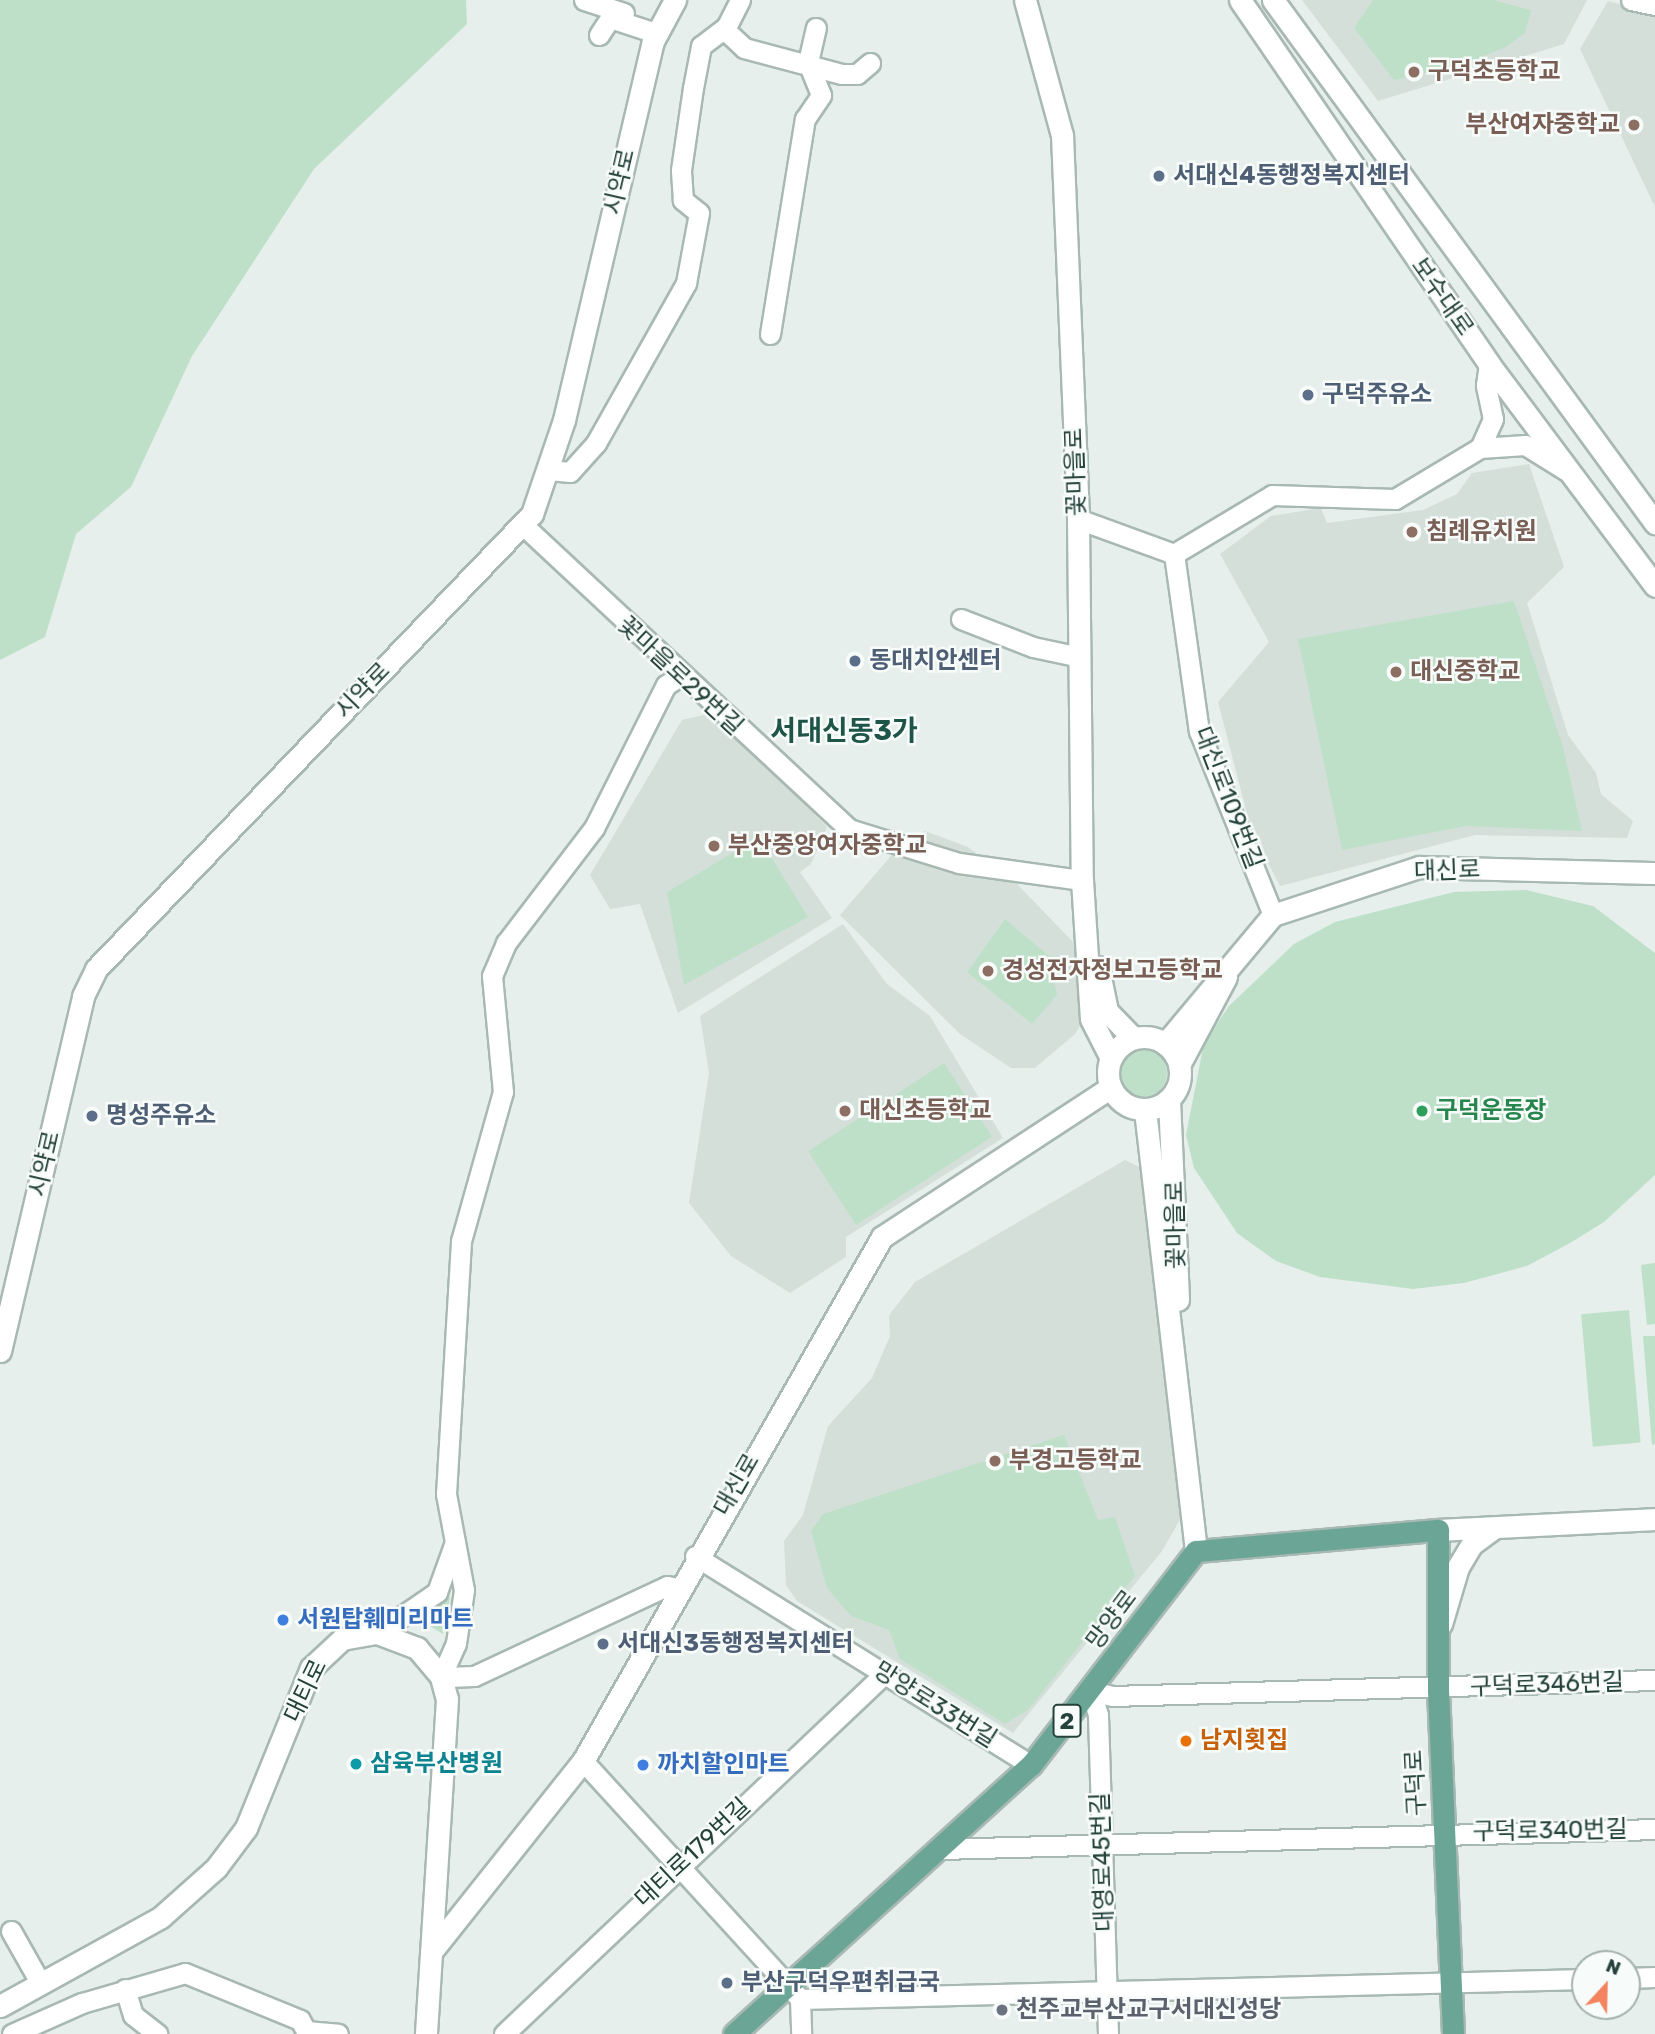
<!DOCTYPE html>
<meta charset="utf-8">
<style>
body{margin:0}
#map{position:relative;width:1655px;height:2034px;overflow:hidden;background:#e6efeb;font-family:Rubik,"Noto Sans KR",sans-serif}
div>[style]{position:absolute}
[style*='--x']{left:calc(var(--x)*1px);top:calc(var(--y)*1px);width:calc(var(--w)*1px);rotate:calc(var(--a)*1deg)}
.built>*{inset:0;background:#d4dfda}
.green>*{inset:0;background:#bfe0c8;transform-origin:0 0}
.round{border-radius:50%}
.roads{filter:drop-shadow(2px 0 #a8b8b2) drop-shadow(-2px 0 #a8b8b2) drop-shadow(0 2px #a8b8b2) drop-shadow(0 -2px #a8b8b2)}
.minor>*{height:19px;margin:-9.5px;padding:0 9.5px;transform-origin:9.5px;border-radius:9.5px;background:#fff}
.tertiary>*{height:21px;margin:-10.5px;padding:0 10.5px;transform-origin:10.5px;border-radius:10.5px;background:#fff}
.secondary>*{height:21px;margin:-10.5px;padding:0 10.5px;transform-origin:10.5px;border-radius:10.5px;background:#fff}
.secondary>.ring{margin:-10.5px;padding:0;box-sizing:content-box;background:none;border:21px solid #fff;border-radius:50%}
.primary>*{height:21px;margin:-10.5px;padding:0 10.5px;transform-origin:10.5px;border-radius:10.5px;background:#6aa596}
.dots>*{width:19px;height:19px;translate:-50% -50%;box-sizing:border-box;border:4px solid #f7fbf9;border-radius:50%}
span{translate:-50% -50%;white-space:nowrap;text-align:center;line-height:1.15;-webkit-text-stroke:5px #f7fbf9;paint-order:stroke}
.shield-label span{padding:2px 5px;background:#f7fbf9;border:2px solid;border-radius:5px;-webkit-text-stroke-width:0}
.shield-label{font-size:23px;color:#24423a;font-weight:700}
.education-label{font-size:24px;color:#785e54;font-weight:700}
.left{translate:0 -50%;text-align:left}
.right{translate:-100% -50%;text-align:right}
.service-label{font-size:24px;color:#4e5e75;font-weight:700}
.street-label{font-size:24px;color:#24423a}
.leisure-label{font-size:24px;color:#27864d;font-weight:700}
.shop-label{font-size:24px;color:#366cbe;font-weight:700}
.food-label{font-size:24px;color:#c56008;font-weight:700}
.culture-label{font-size:24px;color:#0d838f;font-weight:700}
.worship-label{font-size:24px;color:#5b616d;font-weight:700}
.quarter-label{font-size:28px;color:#1f5548;font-weight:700}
.north{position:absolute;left:1571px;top:1950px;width:70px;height:70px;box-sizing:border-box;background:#f7fbf9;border:2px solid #a3b1ad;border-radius:50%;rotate:22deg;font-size:19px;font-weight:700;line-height:28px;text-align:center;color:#24423a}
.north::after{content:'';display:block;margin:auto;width:24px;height:32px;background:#f4845f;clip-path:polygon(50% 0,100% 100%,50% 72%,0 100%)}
</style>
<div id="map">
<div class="built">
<div style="clip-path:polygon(1302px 0,1587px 0,1564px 44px,1378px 101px)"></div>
<div style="clip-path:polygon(1608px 1px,1655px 14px,1655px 207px,1580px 49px)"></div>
<div style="clip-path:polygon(1529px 464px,1564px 567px,1527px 603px,1568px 735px,1596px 773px,1601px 794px,1633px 821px,1627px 838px,1475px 835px,1280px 886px,1252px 833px,1218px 702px,1269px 642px,1220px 554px,1271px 516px,1321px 508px,1327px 523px,1423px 510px,1457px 494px,1472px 473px)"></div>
<div style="clip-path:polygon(716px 712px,827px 827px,811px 864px,800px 872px,832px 918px,678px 1013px,640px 904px,610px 909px,590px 875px,682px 720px)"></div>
<div style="clip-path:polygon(925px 831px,968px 847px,1016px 883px,1076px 945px,1092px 1005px,1075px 1034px,1035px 1068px,1011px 1068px,960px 1034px,840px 915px,903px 842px)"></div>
<div style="clip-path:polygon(843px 924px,887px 984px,930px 1016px,1003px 1138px,846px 1237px,846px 1257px,790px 1293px,731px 1256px,689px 1203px,709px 1073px,700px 1016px)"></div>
<div style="clip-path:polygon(1125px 1160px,1146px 1170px,1181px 1518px,1162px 1551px,1013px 1733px,797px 1601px,786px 1585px,784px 1541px,803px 1515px,828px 1426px,872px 1378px,890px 1336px,889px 1315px,915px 1282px)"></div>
</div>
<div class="green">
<div style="clip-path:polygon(0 0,466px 0,467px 24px,314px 169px,192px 356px,131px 487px,76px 534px,45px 637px,0 660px)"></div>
<div style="clip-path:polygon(1373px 0,1493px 0,1531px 10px,1525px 33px,1506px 47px,1459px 66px,1394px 80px,1354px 28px)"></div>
<div style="clip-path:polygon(1514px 601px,1563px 747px,1582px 831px,1466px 826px,1342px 850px,1298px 639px)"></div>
<div style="clip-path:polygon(759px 837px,808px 917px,684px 985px,667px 892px)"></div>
<div style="clip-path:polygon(1526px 890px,1593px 906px,1655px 953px,1655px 1175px,1604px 1222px,1570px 1243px,1527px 1266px,1464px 1283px,1413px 1289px,1320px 1277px,1276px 1261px,1237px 1233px,1194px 1168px,1186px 1135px,1204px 1043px,1229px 1006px,1294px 944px,1335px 922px,1454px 892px)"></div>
<div style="clip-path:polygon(1005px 919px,1049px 956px,1057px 995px,1032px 1024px,967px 972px)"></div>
<div class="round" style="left:1119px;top:1049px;width:48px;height:48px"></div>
<div style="left:944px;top:1063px;width:88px;height:162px;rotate:57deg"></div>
<div style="clip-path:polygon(1655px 1263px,1655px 1324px,1647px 1325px,1641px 1265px)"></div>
<div style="left:1629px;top:1310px;width:133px;height:48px;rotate:85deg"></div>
<div style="clip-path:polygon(1643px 1336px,1655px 1336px,1655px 1444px,1652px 1445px)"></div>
<div style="clip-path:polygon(1064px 1435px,1098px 1520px,1115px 1517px,1135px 1576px,1028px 1710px,1005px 1724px,900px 1659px,889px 1630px,851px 1616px,827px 1588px,811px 1531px,823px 1514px)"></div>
<div style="clip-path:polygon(443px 1594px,450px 1598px,443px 1634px,414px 1616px)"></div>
</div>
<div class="roads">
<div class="minor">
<div style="--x:584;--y:0;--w:42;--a:18"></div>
<div style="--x:740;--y:0;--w:34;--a:117"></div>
<div style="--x:725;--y:30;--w:26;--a:43"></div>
<div style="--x:744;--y:48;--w:101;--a:14.9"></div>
<div style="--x:842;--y:74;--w:15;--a:0"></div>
<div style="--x:857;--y:74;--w:17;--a:-40"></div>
<div style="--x:1631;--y:0;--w:25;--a:12"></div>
<div style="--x:599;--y:35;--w:20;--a:-57"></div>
<div style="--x:610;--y:18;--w:48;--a:18.1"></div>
<div style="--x:770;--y:334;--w:218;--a:-80.8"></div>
<div style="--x:805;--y:119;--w:29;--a:-56"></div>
<div style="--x:821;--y:95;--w:35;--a:-112"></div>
<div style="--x:808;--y:62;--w:35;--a:-77"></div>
<div style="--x:1480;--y:448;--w:32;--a:-66"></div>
<div style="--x:1493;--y:419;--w:35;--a:-102"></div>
<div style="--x:1486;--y:385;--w:21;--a:-82"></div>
<div style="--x:548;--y:470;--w:22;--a:5"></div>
<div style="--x:570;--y:472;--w:39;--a:-48"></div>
<div style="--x:596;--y:443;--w:184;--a:-60.6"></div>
<div style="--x:686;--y:283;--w:71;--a:-79.5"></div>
<div style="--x:699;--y:213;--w:21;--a:-141"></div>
<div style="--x:683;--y:200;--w:30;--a:-94"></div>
<div style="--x:681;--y:170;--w:83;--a:-81.7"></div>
<div style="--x:693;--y:88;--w:43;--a:-79.2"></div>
<div style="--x:701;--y:46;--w:30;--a:-37"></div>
<div style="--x:1078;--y:519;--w:102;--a:20"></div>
<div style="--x:524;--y:526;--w:444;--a:43"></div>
<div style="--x:849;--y:829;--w:115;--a:17.2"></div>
<div style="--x:959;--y:863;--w:124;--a:7.9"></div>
<div style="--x:1174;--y:554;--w:114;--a:-31"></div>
<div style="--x:1272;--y:495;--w:123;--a:1.9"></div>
<div style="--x:1395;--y:499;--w:99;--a:-31"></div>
<div style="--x:1480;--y:448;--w:45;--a:-3.8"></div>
<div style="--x:1525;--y:445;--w:53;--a:31.9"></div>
<div style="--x:1174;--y:554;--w:179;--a:82"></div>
<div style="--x:1199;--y:731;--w:198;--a:68.1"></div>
<div style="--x:961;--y:619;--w:77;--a:21.3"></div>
<div style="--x:1033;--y:647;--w:48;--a:12"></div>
<div style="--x:695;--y:1556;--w:396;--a:31.9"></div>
<div style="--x:678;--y:1588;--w:11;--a:-170"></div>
<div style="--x:667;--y:1586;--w:213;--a:155"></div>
<div style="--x:474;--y:1676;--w:33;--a:178"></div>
<div style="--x:441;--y:1677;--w:37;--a:-66"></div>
<div style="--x:456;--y:1643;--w:54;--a:-81.4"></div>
<div style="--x:464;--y:1590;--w:98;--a:-100.6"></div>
<div style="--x:446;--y:1494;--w:253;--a:-86.6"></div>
<div style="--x:461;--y:1241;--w:155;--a:-74.3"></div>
<div style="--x:503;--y:1092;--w:117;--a:-95.4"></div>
<div style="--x:492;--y:976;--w:36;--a:-67"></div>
<div style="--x:506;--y:943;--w:145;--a:-52.6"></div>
<div style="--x:594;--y:828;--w:160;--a:-63.3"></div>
<div style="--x:666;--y:685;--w:17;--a:-33"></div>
<div style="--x:377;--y:1633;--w:73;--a:-34.3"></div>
<div style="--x:437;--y:1592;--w:53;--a:-70.2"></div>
<div style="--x:583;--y:1761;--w:322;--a:47.6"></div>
<div style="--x:800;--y:1999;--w:35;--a:88"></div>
<div style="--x:941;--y:1849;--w:714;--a:-1.6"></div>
<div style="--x:11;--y:1931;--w:61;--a:60.5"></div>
<div style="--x:1627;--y:1978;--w:28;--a:-2"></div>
<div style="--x:125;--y:1989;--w:27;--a:73"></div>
<div style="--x:133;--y:2015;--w:31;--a:38"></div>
<div style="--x:800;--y:1999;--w:785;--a:-1.46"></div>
<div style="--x:12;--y:2034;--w:77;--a:-23.9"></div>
<div style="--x:82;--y:2003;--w:107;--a:-16.2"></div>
<div style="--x:185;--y:1973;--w:124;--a:22.2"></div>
<div style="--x:300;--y:2020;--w:13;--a:61"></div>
<div style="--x:306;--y:2031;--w:32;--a:5"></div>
<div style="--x:504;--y:2034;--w:523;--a:-43.45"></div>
<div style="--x:1108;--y:2034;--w:319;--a:-91.8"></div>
<div style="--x:1098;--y:1715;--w:25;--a:-106"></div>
<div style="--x:1091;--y:1691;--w:22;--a:13"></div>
<div style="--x:1112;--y:1696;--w:543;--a:-1.69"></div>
</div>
<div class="tertiary">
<div style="--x:1165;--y:1044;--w:168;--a:-50.1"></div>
<div style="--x:1273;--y:915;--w:154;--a:-18.2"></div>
<div style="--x:1419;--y:867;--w:236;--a:1.5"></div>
<div style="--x:1179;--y:1065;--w:100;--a:-61.9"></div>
<div style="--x:0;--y:1351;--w:365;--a:-76.8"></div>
<div style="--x:83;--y:996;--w:30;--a:-64"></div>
<div style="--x:96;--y:969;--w:630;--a:-46.22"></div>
<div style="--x:532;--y:514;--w:99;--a:-71.2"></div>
<div style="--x:564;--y:420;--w:389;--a:-76.8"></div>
<div style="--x:653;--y:41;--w:47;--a:-61.8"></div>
<div style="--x:431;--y:1952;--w:244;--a:-51.5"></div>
<div style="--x:583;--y:1761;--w:603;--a:-60.29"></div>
<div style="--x:882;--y:1237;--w:272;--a:-33.2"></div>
</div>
<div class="secondary">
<div style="--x:1025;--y:0;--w:140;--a:74.7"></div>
<div style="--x:1062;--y:135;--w:384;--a:87.6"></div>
<div style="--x:1078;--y:519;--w:361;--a:89.4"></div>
<div style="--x:1082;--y:880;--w:139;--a:86.3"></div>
<div style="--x:1091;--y:1019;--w:44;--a:62.9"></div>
<div style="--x:1240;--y:0;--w:441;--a:55.6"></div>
<div style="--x:1489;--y:364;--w:277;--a:53.2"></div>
<div style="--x:1273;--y:0;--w:648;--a:53.86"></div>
<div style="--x:1098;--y:967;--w:45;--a:78.4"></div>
<div style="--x:1107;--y:1011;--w:37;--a:46"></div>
<div class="ring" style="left:1108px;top:1037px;width:51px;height:51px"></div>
<div style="--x:1169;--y:1100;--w:200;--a:87.4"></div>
<div style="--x:1145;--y:1110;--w:444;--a:83.4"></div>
<div style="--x:1438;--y:1530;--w:217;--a:-2.9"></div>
<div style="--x:1441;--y:1624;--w:59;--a:-73.4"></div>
<div style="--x:1458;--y:1567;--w:27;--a:-59"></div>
<div style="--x:1472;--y:1544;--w:27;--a:-36"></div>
<div style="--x:0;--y:2006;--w:184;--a:-28.9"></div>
<div style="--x:161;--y:1917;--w:74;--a:-41.7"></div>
<div style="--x:216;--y:1868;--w:50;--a:-53.1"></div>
<div style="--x:246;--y:1828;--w:173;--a:-67.9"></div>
<div style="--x:311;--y:1668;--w:42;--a:-43.1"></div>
<div style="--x:342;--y:1639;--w:36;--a:-10"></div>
<div style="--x:377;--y:1633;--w:43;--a:20.6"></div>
<div style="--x:417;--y:1648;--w:38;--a:50"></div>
<div style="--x:441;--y:1677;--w:23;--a:75"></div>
<div style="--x:447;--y:1699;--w:336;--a:93.6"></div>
</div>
<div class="primary">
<div style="--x:734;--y:2034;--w:401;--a:-42.2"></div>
<div style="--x:1031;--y:1765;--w:270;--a:-52.4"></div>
<div style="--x:1196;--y:1551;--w:243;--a:-5"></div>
<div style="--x:1438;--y:1530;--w:160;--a:90"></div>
<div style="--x:1438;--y:1690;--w:344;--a:87.5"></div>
</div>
</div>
<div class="dots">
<div style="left:1414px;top:72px;background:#8d6e63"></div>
<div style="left:1634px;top:125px;background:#8d6e63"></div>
<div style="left:1159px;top:176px;background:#5c6f8a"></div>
<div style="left:1308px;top:395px;background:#5c6f8a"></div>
<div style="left:1412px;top:532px;background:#8d6e63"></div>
<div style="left:855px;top:661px;background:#5c6f8a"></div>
<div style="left:1396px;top:672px;background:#8d6e63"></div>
<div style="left:714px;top:846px;background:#8d6e63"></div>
<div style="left:988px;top:971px;background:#8d6e63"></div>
<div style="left:845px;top:1111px;background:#8d6e63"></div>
<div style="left:1422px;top:1111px;background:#2e9e5b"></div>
<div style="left:92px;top:1116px;background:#5c6f8a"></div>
<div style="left:995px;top:1461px;background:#8d6e63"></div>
<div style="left:283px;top:1620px;background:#3f7fe0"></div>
<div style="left:603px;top:1644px;background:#5c6f8a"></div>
<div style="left:1186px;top:1741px;background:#e8710a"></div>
<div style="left:356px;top:1764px;background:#0f9aa8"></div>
<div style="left:643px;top:1765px;background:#3f7fe0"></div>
<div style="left:727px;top:1983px;background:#5c6f8a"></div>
<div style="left:1002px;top:2010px;background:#6b7280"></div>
</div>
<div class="shield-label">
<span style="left:1067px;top:1721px">2</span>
</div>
<div class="education-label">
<span class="left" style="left:1428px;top:72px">구덕초등학교</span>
<span class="right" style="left:1620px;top:125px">부산여자중학교</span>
<span class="left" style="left:1426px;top:532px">침례유치원</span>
<span class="left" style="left:1410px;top:672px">대신중학교</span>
<span class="left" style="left:728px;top:846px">부산중앙여자중학교</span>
<span class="left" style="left:1002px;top:971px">경성전자정보고등학교</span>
<span class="left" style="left:859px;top:1111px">대신초등학교</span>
<span class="left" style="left:1009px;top:1461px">부경고등학교</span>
</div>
<div class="service-label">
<span class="left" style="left:1173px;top:176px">서대신4동행정복지센터</span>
<span class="left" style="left:1322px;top:395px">구덕주유소</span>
<span class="left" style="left:869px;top:661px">동대치안센터</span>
<span class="left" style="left:106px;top:1116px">명성주유소</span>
<span class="left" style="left:617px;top:1644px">서대신3동행정복지센터</span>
<span class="left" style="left:741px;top:1983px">부산구덕우편취급국</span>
</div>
<div class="street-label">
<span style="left:620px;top:182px;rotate:-77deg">시약로</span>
<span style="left:1442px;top:297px;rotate:55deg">보수대로</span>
<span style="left:1076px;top:472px;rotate:-92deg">꽃마을로</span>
<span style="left:680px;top:676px;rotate:43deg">꽃마을로29번길</span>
<span style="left:363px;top:691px;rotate:-46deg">시약로</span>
<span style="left:1228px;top:798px;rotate:69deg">대신로109번길</span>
<span style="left:1447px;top:871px;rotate:-2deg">대신로</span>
<span style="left:45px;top:1164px;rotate:-77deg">시약로</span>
<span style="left:1176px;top:1225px;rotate:-91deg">꽃마을로</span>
<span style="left:737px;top:1485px;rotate:-60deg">대신로</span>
<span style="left:1112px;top:1620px;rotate:-53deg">망양로</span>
<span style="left:1547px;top:1685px;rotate:-2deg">구덕로346번길</span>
<span style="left:306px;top:1691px;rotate:-64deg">대티로</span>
<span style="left:935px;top:1705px;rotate:32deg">망양로33번길</span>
<span style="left:1416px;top:1783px;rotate:-93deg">구덕로</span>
<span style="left:1550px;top:1831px;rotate:-1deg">구덕로340번길</span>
<span style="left:693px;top:1853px;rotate:-43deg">대티로179번길</span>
<span style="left:1103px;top:1862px;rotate:-92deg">대영로45번길</span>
</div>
<div class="leisure-label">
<span class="left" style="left:1436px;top:1111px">구덕운동장</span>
</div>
<div class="shop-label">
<span class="left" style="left:297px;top:1620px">서원탑훼미리마트</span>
<span class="left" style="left:657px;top:1765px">까치할인마트</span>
</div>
<div class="food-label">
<span class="left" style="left:1200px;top:1741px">남지횟집</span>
</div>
<div class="culture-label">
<span class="left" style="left:370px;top:1764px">삼육부산병원</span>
</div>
<div class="worship-label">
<span class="left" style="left:1016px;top:2010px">천주교부산교구서대신성당</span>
</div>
<div class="quarter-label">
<span style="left:844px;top:731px">서대신동3가</span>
</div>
<div class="north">N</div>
</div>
